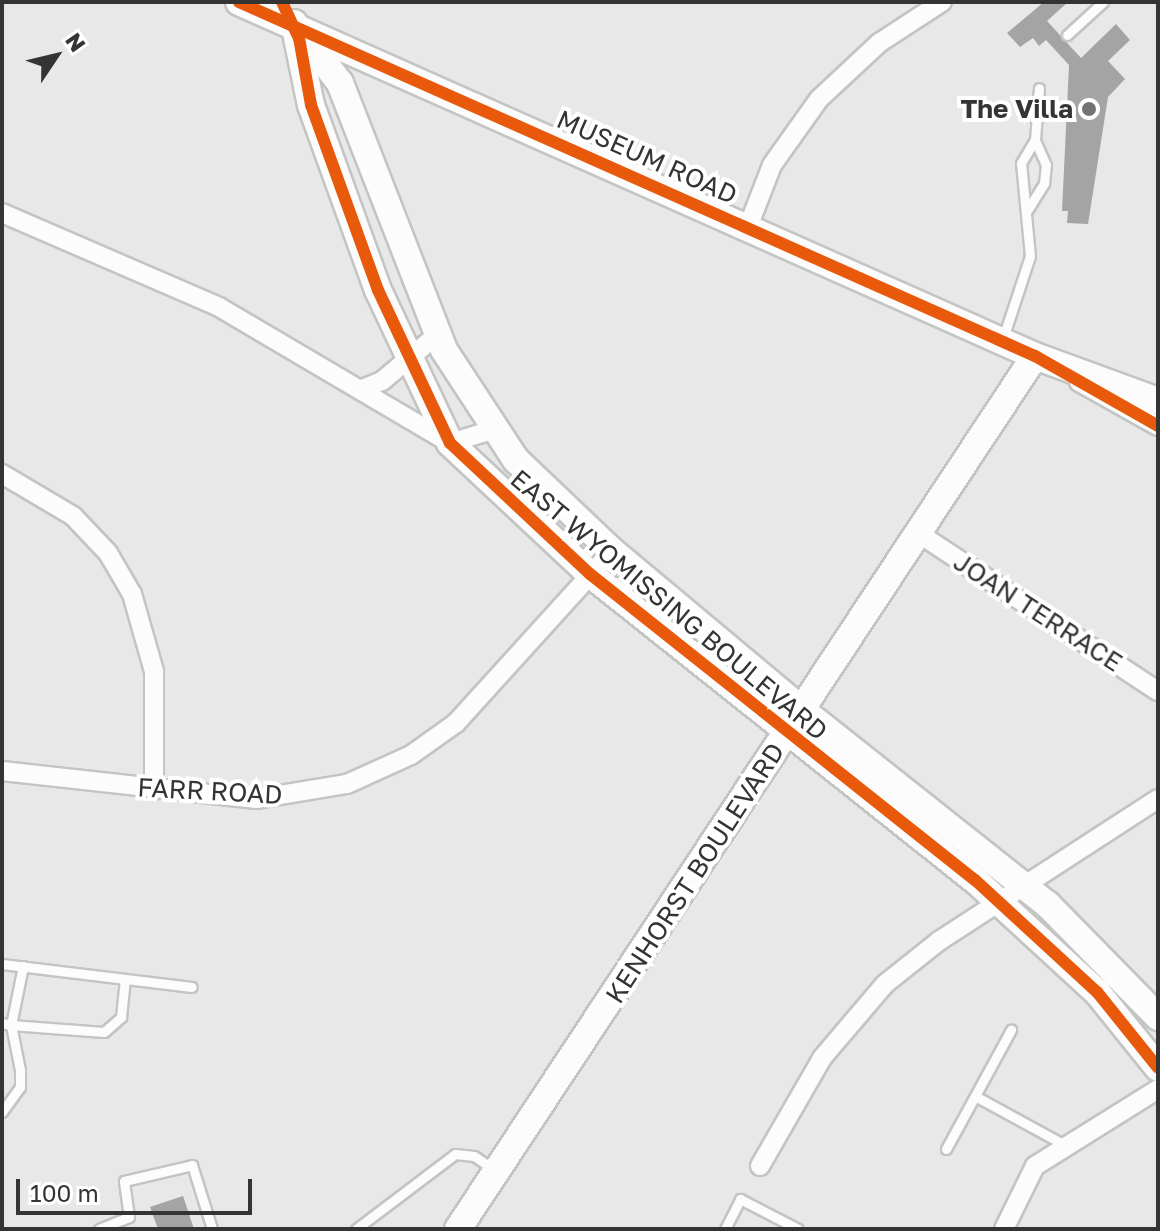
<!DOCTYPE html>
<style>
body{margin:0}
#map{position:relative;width:1160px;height:1231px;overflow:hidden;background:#e8e8e8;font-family:"Golos Text",sans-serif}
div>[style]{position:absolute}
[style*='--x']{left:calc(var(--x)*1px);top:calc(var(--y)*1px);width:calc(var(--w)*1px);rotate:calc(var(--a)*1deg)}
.building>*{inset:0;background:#a4a4a4}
.roads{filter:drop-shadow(2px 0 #c3c4c4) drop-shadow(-2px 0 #c3c4c4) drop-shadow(0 2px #c3c4c4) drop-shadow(0 -2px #c3c4c4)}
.lane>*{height:9px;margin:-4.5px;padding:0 4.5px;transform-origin:4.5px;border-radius:4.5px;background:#fcfcfc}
.street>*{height:18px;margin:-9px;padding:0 9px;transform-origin:9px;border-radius:9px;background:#fcfcfc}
.secondary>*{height:26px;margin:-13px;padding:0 13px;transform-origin:13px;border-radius:13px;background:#fcfcfc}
.cycleway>*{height:12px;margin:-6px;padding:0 6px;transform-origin:6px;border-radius:6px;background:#e8590c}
.dots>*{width:22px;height:22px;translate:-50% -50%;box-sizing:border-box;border:4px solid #fff;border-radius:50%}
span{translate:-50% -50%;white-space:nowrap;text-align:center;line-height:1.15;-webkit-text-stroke:8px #fff;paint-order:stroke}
.poi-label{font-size:26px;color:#333434;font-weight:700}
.right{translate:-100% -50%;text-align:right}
.street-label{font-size:26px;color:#333434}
.frame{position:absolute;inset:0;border:4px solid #333434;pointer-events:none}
.north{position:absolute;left:16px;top:16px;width:80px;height:80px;-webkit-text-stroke:6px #fff;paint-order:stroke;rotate:55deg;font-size:22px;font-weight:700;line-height:32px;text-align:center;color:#333434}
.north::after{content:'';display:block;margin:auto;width:28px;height:36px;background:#333434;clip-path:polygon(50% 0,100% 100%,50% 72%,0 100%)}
.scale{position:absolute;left:16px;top:1179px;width:236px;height:36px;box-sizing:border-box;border:4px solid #333434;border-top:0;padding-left:10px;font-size:24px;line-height:28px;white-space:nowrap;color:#333434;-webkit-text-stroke:6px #fff;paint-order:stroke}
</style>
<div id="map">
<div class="building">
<div style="clip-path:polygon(1044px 2px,1068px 2px,1047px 21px,1081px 58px,1116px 24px,1130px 40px,1108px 61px,1125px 79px,1108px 97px,1088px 224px,1067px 223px,1068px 211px,1062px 211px,1069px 65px,1046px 40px,1039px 46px,1033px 38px,1020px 47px,1007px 33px)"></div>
<div style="clip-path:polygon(183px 1196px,194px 1229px,158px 1229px,150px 1207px)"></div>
</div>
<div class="roads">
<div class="lane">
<div style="--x:1067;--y:35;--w:49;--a:-42.5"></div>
<div style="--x:1028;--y:209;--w:31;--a:-58"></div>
<div style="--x:1044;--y:183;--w:18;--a:-84"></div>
<div style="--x:1046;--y:165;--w:27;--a:-114"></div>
<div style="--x:1003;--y:338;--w:86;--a:-71.8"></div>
<div style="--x:1030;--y:256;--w:93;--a:-95.5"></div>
<div style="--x:1021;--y:163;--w:27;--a:-59"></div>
<div style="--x:1035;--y:140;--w:52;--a:-85.6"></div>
<div style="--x:2;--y:964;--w:191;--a:6.9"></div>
<div style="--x:23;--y:966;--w:60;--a:101.5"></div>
<div style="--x:11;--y:1025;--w:93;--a:4.3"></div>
<div style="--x:104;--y:1032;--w:23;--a:-41"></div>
<div style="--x:121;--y:1017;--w:38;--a:-84"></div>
<div style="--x:2;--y:1023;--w:9;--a:13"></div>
<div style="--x:11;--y:1025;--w:46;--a:78.7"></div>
<div style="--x:20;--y:1070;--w:17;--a:90"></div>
<div style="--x:20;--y:1087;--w:31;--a:126"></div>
<div style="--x:975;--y:1096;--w:102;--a:28.6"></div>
<div style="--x:946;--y:1149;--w:136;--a:-61.4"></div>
<div style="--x:99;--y:1229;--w:32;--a:-22"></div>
<div style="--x:129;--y:1217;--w:36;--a:-98"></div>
<div style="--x:124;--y:1181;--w:70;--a:-13.2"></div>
<div style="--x:192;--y:1165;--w:67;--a:72.6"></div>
<div style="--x:356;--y:1229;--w:124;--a:-37.1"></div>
<div style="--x:455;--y:1154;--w:19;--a:6"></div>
<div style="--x:474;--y:1156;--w:25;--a:34"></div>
<div style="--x:725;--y:1229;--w:34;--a:-63"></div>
<div style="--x:740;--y:1199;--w:65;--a:27.3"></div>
</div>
<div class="street">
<div style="--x:2;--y:213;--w:236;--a:23.4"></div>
<div style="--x:219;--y:307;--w:268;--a:30.5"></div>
<div style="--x:450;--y:443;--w:44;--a:-17.2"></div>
<div style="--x:748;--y:227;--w:66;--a:-68.8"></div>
<div style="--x:772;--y:165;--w:81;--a:-54.5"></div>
<div style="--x:819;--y:99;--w:82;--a:-43"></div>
<div style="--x:879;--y:43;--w:75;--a:-33.1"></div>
<div style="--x:1079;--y:382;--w:90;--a:29.1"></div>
<div style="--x:362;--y:389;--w:22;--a:-22"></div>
<div style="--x:382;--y:381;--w:73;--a:-40"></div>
<div style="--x:2;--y:474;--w:82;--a:30.6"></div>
<div style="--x:73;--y:516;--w:51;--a:46.6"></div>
<div style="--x:108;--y:553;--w:48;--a:59.7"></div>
<div style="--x:132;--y:594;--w:80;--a:74.1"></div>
<div style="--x:154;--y:671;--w:119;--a:90"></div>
<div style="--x:918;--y:533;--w:287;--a:33.4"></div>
<div style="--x:2;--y:771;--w:256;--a:6.3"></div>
<div style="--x:256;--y:799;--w:92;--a:-9.4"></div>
<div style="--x:347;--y:784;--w:70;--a:-24.4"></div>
<div style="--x:411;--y:755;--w:55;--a:-35.4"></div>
<div style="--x:456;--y:723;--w:232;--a:-47.8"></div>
<div style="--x:760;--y:1166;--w:125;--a:-60.1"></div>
<div style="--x:822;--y:1058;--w:97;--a:-49.6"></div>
<div style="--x:885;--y:984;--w:69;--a:-38.5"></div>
<div style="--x:939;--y:941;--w:261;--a:-33"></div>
<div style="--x:1004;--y:1229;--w:70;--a:-63.8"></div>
<div style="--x:1035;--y:1166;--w:145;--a:-32"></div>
</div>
<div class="secondary">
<div style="--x:239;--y:2;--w:871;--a:23.98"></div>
<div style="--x:1035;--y:356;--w:131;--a:20.1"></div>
<div style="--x:294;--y:23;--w:84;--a:78.3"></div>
<div style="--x:311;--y:105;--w:197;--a:70.1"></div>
<div style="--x:378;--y:290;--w:169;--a:64.8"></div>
<div style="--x:450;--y:443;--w:192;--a:43.1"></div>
<div style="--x:590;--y:574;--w:492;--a:38.5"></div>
<div style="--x:975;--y:880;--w:166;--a:42.6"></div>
<div style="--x:1097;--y:992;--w:97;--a:51.2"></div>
<div style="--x:301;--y:32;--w:64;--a:52.6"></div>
<div style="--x:340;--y:83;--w:287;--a:68.7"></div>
<div style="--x:444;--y:350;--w:131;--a:56.8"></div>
<div style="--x:516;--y:460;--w:132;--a:43.5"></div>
<div style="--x:612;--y:551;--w:248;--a:39.9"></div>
<div style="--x:802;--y:710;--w:314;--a:38.4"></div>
<div style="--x:1048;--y:905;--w:157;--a:45.5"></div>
<div style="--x:458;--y:1229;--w:1046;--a:-56.54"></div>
</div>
</div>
<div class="cycleway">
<div style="--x:239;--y:2;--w:871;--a:23.98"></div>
<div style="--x:1035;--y:356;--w:142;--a:29.6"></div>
<div style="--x:282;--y:2;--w:40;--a:65"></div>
<div style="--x:299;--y:38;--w:68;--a:79.8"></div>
<div style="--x:311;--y:105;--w:197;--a:70.1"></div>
<div style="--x:378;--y:290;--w:169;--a:64.8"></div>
<div style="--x:450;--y:443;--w:192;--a:43.1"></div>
<div style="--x:590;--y:574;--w:492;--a:38.5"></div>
<div style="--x:975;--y:880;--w:166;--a:42.6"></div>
<div style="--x:1097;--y:992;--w:97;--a:51.2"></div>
</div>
<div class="dots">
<div style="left:1089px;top:109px;background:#727373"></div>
</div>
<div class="poi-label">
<span class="right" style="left:1073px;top:109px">The Villa</span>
</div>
<div class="street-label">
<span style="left:647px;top:157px;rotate:24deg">MUSEUM ROAD</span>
<span style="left:669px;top:605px;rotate:40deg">EAST WYOMISSING BOULEVARD</span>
<span style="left:1038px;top:612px;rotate:33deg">JOAN TERRACE</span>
<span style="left:210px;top:791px;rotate:3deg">FARR ROAD</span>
<span style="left:695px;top:873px;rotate:-57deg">KENHORST BOULEVARD</span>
</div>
<div class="frame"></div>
<div class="north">N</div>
<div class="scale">100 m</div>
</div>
